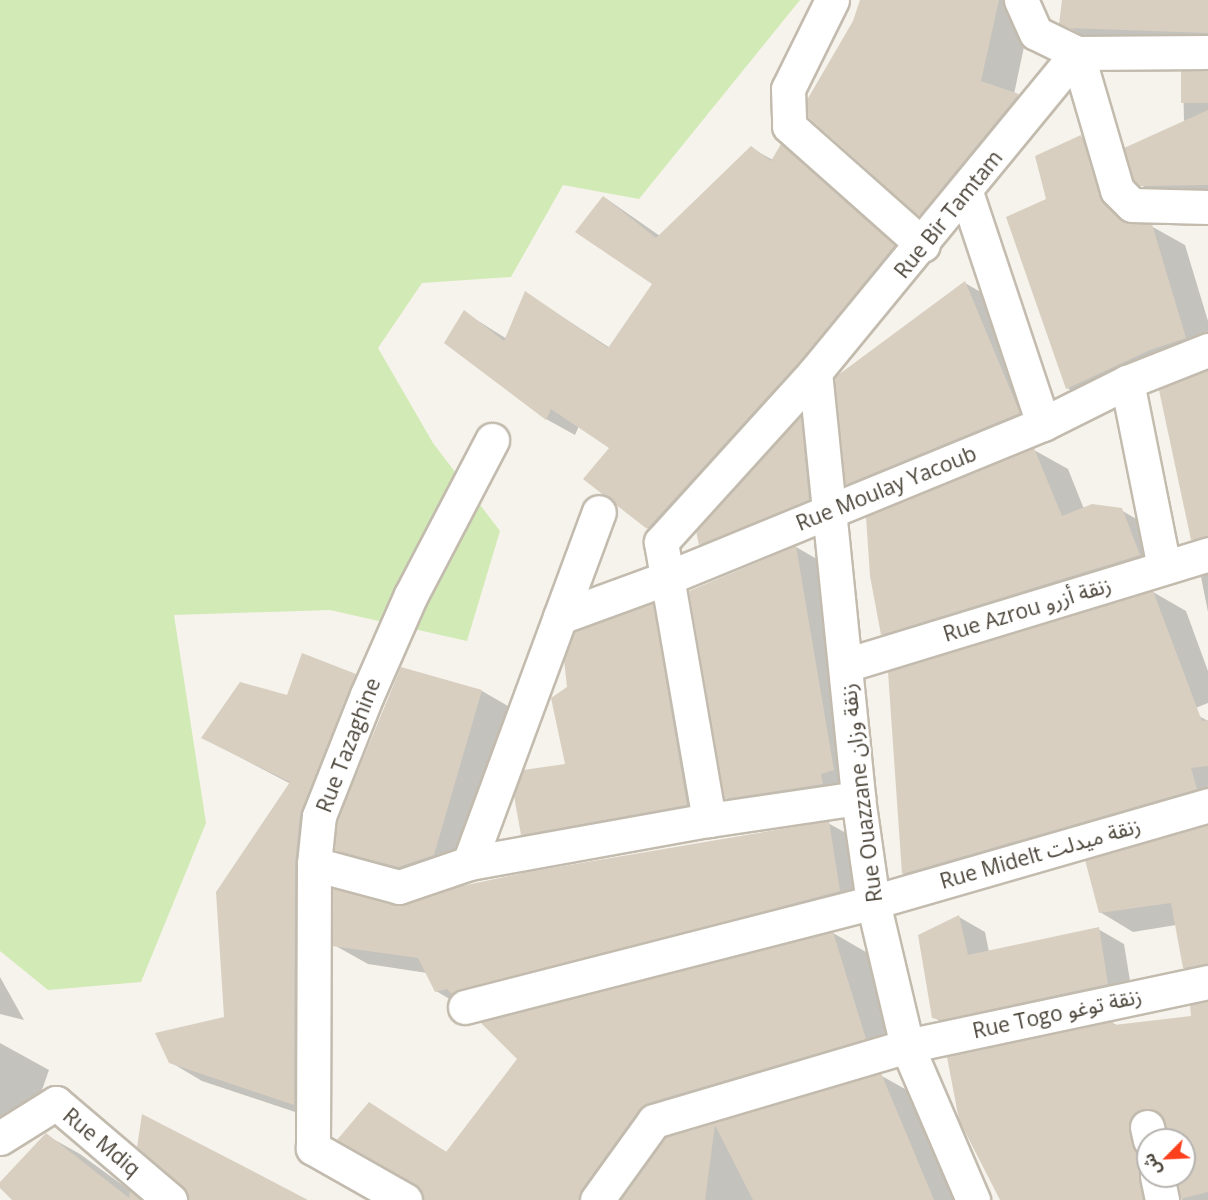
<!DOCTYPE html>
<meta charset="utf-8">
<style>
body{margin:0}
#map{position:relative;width:1208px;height:1200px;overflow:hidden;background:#f6f3ec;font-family:"Open Sans","Noto Sans Arabic",sans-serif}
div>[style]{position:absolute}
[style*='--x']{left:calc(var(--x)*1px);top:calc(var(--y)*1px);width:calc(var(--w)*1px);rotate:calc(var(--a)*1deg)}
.green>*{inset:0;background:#d2eab5}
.shadow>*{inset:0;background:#0003}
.building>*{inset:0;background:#d8cfc1;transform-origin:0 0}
.roads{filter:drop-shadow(2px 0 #c2bbae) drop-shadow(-2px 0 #c2bbae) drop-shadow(0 2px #c2bbae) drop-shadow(0 -2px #c2bbae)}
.minor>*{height:33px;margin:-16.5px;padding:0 16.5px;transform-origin:16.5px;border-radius:16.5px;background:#fff}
span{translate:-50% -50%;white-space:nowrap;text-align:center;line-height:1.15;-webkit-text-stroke:4.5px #fff;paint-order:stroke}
.street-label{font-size:21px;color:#4b4439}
.north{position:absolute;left:1136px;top:1128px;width:60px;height:60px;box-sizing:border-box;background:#fff;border:2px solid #b7b4b0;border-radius:50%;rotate:246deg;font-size:16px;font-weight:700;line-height:24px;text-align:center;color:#4b4439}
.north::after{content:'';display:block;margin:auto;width:21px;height:27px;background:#fc3f1d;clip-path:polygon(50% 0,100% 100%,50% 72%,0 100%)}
</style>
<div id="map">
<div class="green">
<div style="clip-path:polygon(0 0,800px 0,639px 199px,563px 185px,511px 277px,422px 283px,378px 348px,433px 443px,500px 531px,467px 641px,330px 610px,174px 615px,206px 823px,141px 982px,48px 990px,0 951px)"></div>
</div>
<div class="shadow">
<div style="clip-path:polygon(861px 0,1034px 0,1014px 94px,1050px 114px,952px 233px,920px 215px,855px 22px)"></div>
<div style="clip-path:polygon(1064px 0,1208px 0,1208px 50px,1094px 42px,1061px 23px)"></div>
<div style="clip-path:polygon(1208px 71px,1208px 206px,1174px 205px,1141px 185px,1184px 122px,1183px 72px)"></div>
<div style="clip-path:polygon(1081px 137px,1115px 156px,1137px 223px,1151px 226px,1185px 245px,1208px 321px,1208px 361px,1101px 407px,1067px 388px,1048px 200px)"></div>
<div style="clip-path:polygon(782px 146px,810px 162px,923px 262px,677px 545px,648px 528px,585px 479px,611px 447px,579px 426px,575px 435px,546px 419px,464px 312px,507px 339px,526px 293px,610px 348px,654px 284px,604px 197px,660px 236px,751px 148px,773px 160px)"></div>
<div style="clip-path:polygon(965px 283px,991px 298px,1045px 428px,873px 499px,847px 484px)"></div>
<div style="clip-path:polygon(1208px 372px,1208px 548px,1192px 539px)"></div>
<div style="clip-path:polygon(801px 418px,818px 428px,826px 509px,718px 554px,700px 544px)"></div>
<div style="clip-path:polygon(1034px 450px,1068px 469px,1084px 509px,1121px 510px,1155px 530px,1172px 574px,916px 653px,883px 634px)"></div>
<div style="clip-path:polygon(796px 547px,829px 566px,867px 789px,759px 817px,726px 798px)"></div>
<div style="clip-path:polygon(1208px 574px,1208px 612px,1201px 577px)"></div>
<div style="clip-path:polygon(1153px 592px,1186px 611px,1208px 671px,1208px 703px,1158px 723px,1199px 716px,1208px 721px,1208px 814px,936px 892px,903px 873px)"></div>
<div style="clip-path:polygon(652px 605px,686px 624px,720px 824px,556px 853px,522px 834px,567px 765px,568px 688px)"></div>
<div style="clip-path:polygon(402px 669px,482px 691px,508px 706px,460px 870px,426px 882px,362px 864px,336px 849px,339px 814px,331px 832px,325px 1122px,202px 1081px,170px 1062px,226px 1018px,291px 784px,203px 738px,288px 696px,355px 675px,387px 693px,342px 812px)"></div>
<div style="clip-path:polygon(828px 823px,862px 842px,873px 910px,470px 1011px,436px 991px,427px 973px,368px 964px,334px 945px,405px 906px)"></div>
<div style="clip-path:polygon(1208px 826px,1208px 981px,1184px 967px,1176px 925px,1133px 932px,1100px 912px)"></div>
<div style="clip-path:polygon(959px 917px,985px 932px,989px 952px,1098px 929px,1124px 944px,1133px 999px,957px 1031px,933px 1017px)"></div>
<div style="clip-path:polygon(833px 933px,866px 952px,898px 1057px,672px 1129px,665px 1139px,880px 1075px,914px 1094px,958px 1200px,425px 1200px,369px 1104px,448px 1153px)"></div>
<div style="clip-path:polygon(0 977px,24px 1020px,0 1014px)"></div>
<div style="clip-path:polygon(evenodd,1208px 1001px,1208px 1200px,1182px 1200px,1178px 1183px,1172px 1190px,1173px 1200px,1001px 1200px,961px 1120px,1113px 1023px,1118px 1026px,1193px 1017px,1208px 1001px,1168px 1131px,1170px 1140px,1184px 1140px,1184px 1176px,1148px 1176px,1148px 1140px,1163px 1140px,1168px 1131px)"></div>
<div style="clip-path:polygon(0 1043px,49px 1070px,28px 1130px,0 1133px)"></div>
<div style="clip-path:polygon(46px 1135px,80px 1154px,143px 1200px,14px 1200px,0 1184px)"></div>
</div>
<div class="building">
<div style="clip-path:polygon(860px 0,999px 0,981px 81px,1019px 94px,919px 216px,808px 117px,807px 100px,853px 21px)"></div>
<div style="clip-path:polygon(1062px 0,1208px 0,1208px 33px,1069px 28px,1059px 24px)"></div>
<div style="left:1181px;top:71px;width:27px;height:32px"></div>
<div style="clip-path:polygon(1208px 110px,1208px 185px,1140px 186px,1134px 180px,1124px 148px)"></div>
<div style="clip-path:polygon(1081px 135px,1104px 203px,1119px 219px,1152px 224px,1186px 338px,1150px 350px,1066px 389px,1006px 217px,1046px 199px,1035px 156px)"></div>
<div style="clip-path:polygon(781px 144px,895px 245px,801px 360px,647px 529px,583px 479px,609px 448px,551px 409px,546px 420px,444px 343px,464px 310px,504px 341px,525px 291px,608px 348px,652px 284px,575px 232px,603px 196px,656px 238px,751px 146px,771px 161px)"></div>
<div style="clip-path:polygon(965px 281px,1020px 413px,845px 485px,834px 378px)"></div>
<div style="clip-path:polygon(1208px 370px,1208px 536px,1191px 540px,1159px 390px)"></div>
<div style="clip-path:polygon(801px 416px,809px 500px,699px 545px,696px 531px)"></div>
<div style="clip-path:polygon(1034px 448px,1062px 516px,1092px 504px,1122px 508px,1140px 555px,881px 635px,870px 576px,866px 517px)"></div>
<div style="clip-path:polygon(796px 546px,834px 770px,821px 774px,823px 784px,724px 799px,689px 591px)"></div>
<div style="clip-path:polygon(1153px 591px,1202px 721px,1208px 720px,1208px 766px,1191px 768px,1197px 789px,902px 874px,888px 672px)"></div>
<div style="clip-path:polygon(653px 603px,687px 805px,521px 835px,514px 796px,523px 770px,565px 764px,551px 698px,567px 687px,564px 660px,575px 632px)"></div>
<div style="clip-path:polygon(302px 653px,356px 674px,300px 814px,295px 864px,294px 1105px,169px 1063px,155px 1033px,224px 1017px,216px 892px,290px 782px,201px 738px,240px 682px,287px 695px)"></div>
<div style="clip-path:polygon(401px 667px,482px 690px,434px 855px,398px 867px,334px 850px,337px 821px)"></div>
<div style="clip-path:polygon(829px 821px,840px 891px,452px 994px,447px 989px,435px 992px,418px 958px,332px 946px,333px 888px,404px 905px,457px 887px,528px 872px)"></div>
<div style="clip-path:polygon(1208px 825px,1208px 964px,1183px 968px,1171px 903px,1099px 913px,1085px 860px)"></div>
<div style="clip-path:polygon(959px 915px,968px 955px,1099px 927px,1108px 984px,941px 1020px,932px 1018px,918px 935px)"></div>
<div style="clip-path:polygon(833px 932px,866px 1039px,648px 1103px,639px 1110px,582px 1189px,579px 1200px,424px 1200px,414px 1184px,337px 1140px,369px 1102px,446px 1152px,517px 1059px,480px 1022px)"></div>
<div style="clip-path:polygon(1208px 1001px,1208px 1192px,1180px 1199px,1176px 1176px,1184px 1176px,1184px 1140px,1168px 1140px,1161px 1115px,1143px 1109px,1134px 1114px,1129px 1131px,1136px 1152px,1148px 1158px,1139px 1171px,1143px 1200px,1000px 1200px,959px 1120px,947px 1057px,1113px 1021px,1114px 1025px,1191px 1016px,1190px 1005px)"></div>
<div style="clip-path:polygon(881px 1073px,934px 1200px,753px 1200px,715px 1125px,705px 1200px,620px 1200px,665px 1137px)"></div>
<div style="clip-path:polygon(142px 1114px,243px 1166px,308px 1200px,188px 1200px,182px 1186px,137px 1147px)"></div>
<div style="clip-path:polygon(46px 1133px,129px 1198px,130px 1191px,141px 1200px,12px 1200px,0 1188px,0 1182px)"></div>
</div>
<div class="roads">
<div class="minor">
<div style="--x:832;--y:0;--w:99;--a:116.3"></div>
<div style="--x:788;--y:89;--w:37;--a:88"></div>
<div style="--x:789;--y:126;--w:179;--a:41.6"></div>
<div style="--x:1021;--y:0;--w:36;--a:66"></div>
<div style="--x:1036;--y:33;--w:46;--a:26"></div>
<div style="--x:1077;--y:53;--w:131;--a:-0.4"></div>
<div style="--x:1077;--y:53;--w:143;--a:73.7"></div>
<div style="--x:1117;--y:190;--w:21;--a:45"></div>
<div style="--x:1132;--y:205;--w:76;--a:1.5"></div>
<div style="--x:966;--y:192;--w:244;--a:71.6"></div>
<div style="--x:815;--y:372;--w:428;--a:84.2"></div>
<div style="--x:858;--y:798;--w:105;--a:81.8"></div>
<div style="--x:873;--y:902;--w:148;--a:76.7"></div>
<div style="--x:907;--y:1046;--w:168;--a:66.8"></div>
<div style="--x:1127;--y:382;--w:189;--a:78.7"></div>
<div style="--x:560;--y:617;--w:114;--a:-20"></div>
<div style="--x:667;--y:578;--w:406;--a:-22.3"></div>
<div style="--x:1043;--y:424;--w:94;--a:-26.6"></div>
<div style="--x:1127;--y:382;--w:87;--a:-21.6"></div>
<div style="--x:846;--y:665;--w:379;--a:-17"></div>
<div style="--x:709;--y:820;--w:282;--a:-99.8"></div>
<div style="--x:661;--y:542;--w:229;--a:-47.8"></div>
<div style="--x:815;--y:372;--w:413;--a:-50.6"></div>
<div style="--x:469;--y:863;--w:374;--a:-69.7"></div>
<div style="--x:314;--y:864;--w:88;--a:15.1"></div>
<div style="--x:399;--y:887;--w:74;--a:-18.9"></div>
<div style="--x:469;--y:863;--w:244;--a:-10.2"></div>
<div style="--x:709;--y:820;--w:151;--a:-8.4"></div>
<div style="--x:465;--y:1007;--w:421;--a:-14.4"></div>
<div style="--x:873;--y:902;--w:349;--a:-16.1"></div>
<div style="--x:1147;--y:1127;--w:13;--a:77"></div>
<div style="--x:0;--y:1138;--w:66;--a:-32"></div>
<div style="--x:56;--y:1103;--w:150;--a:40.4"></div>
<div style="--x:1157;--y:1176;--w:25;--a:78"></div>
<div style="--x:405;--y:1200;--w:106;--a:-150.5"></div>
<div style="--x:313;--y:1148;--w:284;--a:-89.8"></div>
<div style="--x:314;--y:864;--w:48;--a:-84.1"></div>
<div style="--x:319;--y:816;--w:130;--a:-68.4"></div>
<div style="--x:367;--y:695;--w:109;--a:-66.3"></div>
<div style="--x:411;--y:595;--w:175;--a:-62.4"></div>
<div style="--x:597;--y:1200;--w:97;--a:-54.2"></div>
<div style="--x:654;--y:1121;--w:264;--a:-16.5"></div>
<div style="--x:907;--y:1046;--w:308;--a:-12"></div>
</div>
</div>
<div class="street-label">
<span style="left:948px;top:214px;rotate:-51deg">Rue Bir Tamtam</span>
<span style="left:886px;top:488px;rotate:-22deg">Rue Moulay Yacoub</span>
<span style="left:1027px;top:609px;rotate:-17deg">Rue Azrou زنقة أزرو</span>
<span style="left:348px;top:745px;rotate:-69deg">Rue Tazaghine</span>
<span style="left:861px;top:793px;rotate:-97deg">Rue Ouazzane زنقة وزان</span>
<span style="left:1040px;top:853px;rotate:-16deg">Rue Midelt زنقة ميدلت</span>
<span style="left:1057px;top:1013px;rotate:-12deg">Rue Togo زنقة توغو</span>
<span style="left:102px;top:1142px;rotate:40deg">Rue Mdiq</span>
</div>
<div class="north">ش</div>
</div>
